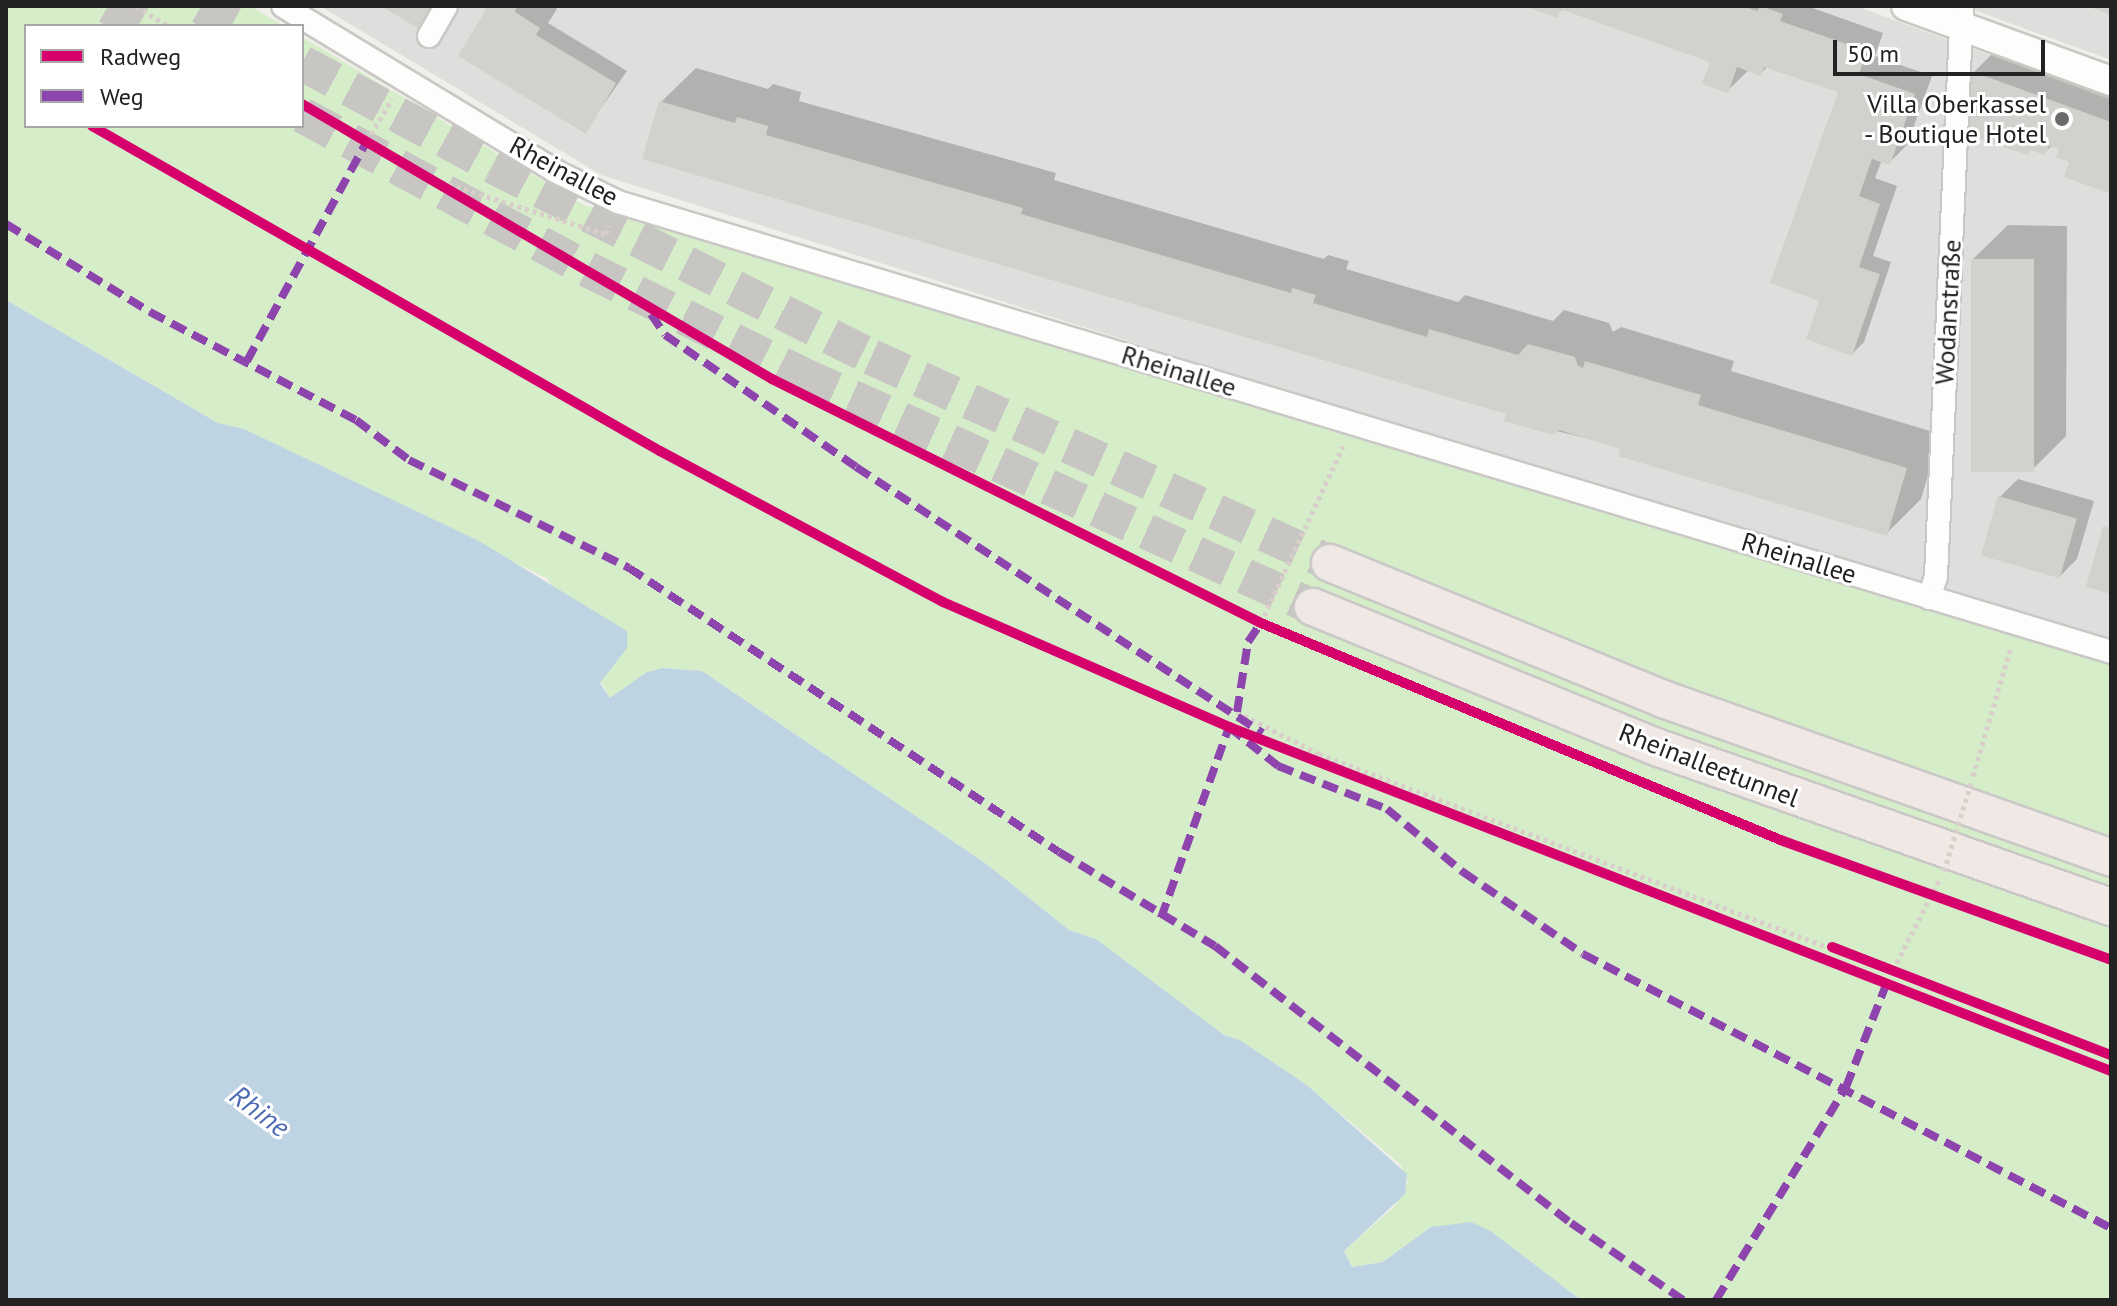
<!DOCTYPE html>
<meta charset="utf-8">
<style>
body{margin:0}
#map{position:relative;width:2117px;height:1306px;overflow:hidden;background:#f0efea;font-family:"PT Sans",sans-serif}
div>[style]{position:absolute}
[style*='--x']{left:calc(var(--x)*1px);top:calc(var(--y)*1px);width:calc(var(--w)*1px);rotate:calc(var(--a)*1deg)}
.residential>*{inset:0;background:#dfdedc}
.grass>*{inset:0;background:#d6edca}
.water>*{inset:0;background:#bed4e2}
.shadow>*{inset:0;background:#0003}
.building>*{inset:0;background:#d2d1cd;transform-origin:0 0}
.trunk-tunnel>*{height:36px;margin-top:-18px;transform-origin:0;background:repeating-linear-gradient(90deg,#c7c6c2 0 36px,transparent 0 54px)}
.path>*{height:5px;margin-top:-2.5px;transform-origin:0;background:repeating-linear-gradient(90deg,#d9cec9 0 4px,transparent 0 8px)}
.roads{filter:drop-shadow(2px 0 #c9c8c6) drop-shadow(-2px 0 #c9c8c6) drop-shadow(0 2px #c9c8c6) drop-shadow(0 -2px #c9c8c6)}
.minor>*{height:22px;margin:-11px;padding:0 11px;transform-origin:11px;border-radius:11px;background:#fdfdfc}
.tertiary>*{height:28px;margin:-14px;padding:0 14px;transform-origin:14px;border-radius:14px;background:#fdfdfc}
.trunk>*{height:36px;margin:-18px;padding:0 18px;transform-origin:18px;border-radius:18px;background:#efe8e4}
.path-bridge>*{height:5px;margin-top:-2.5px;transform-origin:0;background:repeating-linear-gradient(90deg,#d9cec9 0 4px,transparent 0 8px)}
.quiet>*{height:8px;margin-top:-4px;transform-origin:0;background:repeating-linear-gradient(90deg,#8e44ad 0 16px,transparent 0 24px)}
.cycleway>*{height:10px;margin:-5px;padding:0 5px;transform-origin:5px;border-radius:5px;background:#d6006c}
.dots>*{width:22px;height:22px;translate:-50% -50%;box-sizing:border-box;border:4px solid #fff;border-radius:50%}
span{translate:-50% -50%;white-space:nowrap;text-align:center;line-height:1.15;-webkit-text-stroke:6px #fff;paint-order:stroke}
.poi-label{font-size:26px;color:#222}
.right{translate:-100% -50%;text-align:right}
.street-label{font-size:26px;color:#222}
.water-label{font-size:28px;color:#4b6ab4;font-style:italic}
.frame{position:absolute;inset:0;border:8px solid #222;pointer-events:none}
.legend{position:absolute;left:24px;top:24px;width:280px;height:104px;box-sizing:border-box;background:#fff;border:2px solid #a7a7a7;margin:0;padding:10px 14px;list-style:none;font-size:24px;color:#222}
.legend li{display:flex;align-items:center;gap:16px;height:40px}
.legend b{width:40px;border:2px solid #a7a7a7}
.scale{position:absolute;left:1833px;top:40px;width:212px;height:36px;box-sizing:border-box;border:4px solid #222;border-top:0;padding-left:10px;font-size:24px;line-height:28px;white-space:nowrap;color:#222;-webkit-text-stroke:6px #fff;paint-order:stroke}
</style>
<div id="map">
<div class="residential">
<div style="clip-path:polygon(320px 6px,1856px 6px,2111px 100px,2111px 640px,1427px 435px,601px 175px)"></div>
<div style="clip-path:polygon(1963px 6px,2111px 6px,2111px 60px,1971px 9px)"></div>
</div>
<div class="grass">
<div style="clip-path:polygon(6px 6px,250px 6px,284px 26px,26px 26px,26px 126px,302px 126px,302px 37px,584px 205px,2111px 662px,2111px 1300px,1581px 1300px,1492px 1232px,1431px 1227px,1383px 1262px,1352px 1267px,1344px 1251px,1394px 1207px,1408px 1182px,1400px 1164px,1308px 1086px,1240px 1040px,1224px 1035px,1096px 939px,1069px 930px,985px 863px,702px 671px,663px 668px,647px 672px,610px 698px,548px 579px,244px 429px,218px 423px,6px 300px)"></div>
</div>
<div class="water">
<div style="clip-path:polygon(6px 300px,218px 423px,244px 429px,479px 541px,627px 631px,627px 648px,600px 683px,610px 698px,647px 672px,663px 668px,702px 671px,985px 863px,1069px 930px,1096px 939px,1224px 1035px,1240px 1040px,1308px 1086px,1407px 1174px,1405px 1194px,1344px 1251px,1352px 1267px,1383px 1262px,1431px 1227px,1471px 1222px,1492px 1232px,1581px 1300px,6px 1300px)"></div>
</div>
<div class="shadow">
<div style="clip-path:polygon(490px 6px,553px 6px,557px 9px,548px 23px,627px 71px,585px 131px)"></div>
<div style="clip-path:polygon(1530px 6px,1807px 6px,1883px 33px,1875px 56px,1932px 76px,1907px 145px,1889px 163px,1882px 160px,1875px 178px,1897px 186px,1873px 256px,1891px 262px,1864px 342px,1852px 354px,1821px 302px,1840px 91px,1768px 66px,1760px 74px,1749px 70px,1727px 91px,1712px 61px,1563px 8px,1556px 15px)"></div>
<div style="clip-path:polygon(2005px 41px,2111px 75px,2111px 191px,2062px 148px,2053px 145px,2044px 153px,2031px 149px,2027px 153px,1970px 76px)"></div>
<div style="clip-path:polygon(696px 68px,768px 89px,773px 84px,801px 92px,799px 101px,1056px 173px,1054px 180px,1324px 259px,1328px 255px,1349px 261px,1346px 269px,1458px 302px,1465px 295px,1553px 321px,1564px 310px,1609px 323px,1613px 332px,1621px 327px,1734px 361px,1731px 371px,1940px 434px,1921px 499px,1887px 533px,1623px 447px,1506px 419px,1508px 412px,661px 102px)"></div>
<div style="clip-path:polygon(2008px 225px,2067px 226px,2066px 436px,2032px 470px,1973px 259px)"></div>
<div style="clip-path:polygon(2018px 479px,2094px 501px,2077px 559px,2059px 577px,2000px 497px)"></div>
</div>
<div class="building">
<div style="clip-path:polygon(381px 6px,433px 6px,419px 29px)"></div>
<div style="clip-path:polygon(488px 6px,517px 6px,515px 12px,540px 28px,536px 35px,616px 83px,586px 134px,458px 56px)"></div>
<div style="clip-path:polygon(1525px 6px,1742px 6px,1757px 11px,1761px 6px,1783px 14px,1780px 21px,1867px 51px,1859px 74px,1915px 94px,1890px 165px,1872px 159px,1859px 196px,1880px 204px,1859px 267px,1880px 274px,1852px 356px,1806px 339px,1819px 301px,1770px 283px,1838px 92px,1764px 67px,1761px 76px,1737px 67px,1728px 93px,1702px 84px,1710px 62px,1560px 9px,1557px 18px)"></div>
<div style="clip-path:polygon(2087px 6px,2111px 6px,2111px 15px)"></div>
<div style="clip-path:polygon(1974px 72px,2111px 122px,2111px 194px,2064px 177px,2069px 162px,2056px 157px,2059px 149px,2049px 146px,2045px 155px,2030px 150px,2028px 155px,1965px 134px,1968px 75px)"></div>
<div style="clip-path:polygon(659px 101px,735px 123px,737px 117px,768px 126px,766px 135px,1023px 208px,1021px 214px,1291px 293px,1292px 288px,1316px 295px,1313px 303px,1427px 337px,1429px 329px,1518px 355px,1528px 344px,1575px 357px,1578px 366px,1583px 368px,1585px 361px,1701px 395px,1698px 405px,1907px 468px,1887px 536px,1618px 456px,1620px 449px,1559px 430px,1553px 435px,1504px 421px,1506px 414px,642px 159px)"></div>
<div style="left:1971px;top:259px;width:63px;height:213px"></div>
<div style="left:1998px;top:496px;width:82px;height:62px;rotate:16deg"></div>
<div style="clip-path:polygon(2103px 526px,2111px 529px,2111px 594px,2086px 587px)"></div>
</div>
<div class="trunk-tunnel">
<div style="--x:108;--y:6;--w:39;--a:30"></div>
<div style="--x:201;--y:6;--w:40;--a:29.7"></div>
<div style="--x:302;--y:63;--w:217;--a:28.3"></div>
<div style="--x:493;--y:166;--w:424;--a:26.8"></div>
<div style="--x:871;--y:357;--w:503;--a:24.17"></div>
<div style="--x:302;--y:115;--w:324;--a:28.4"></div>
<div style="--x:587;--y:269;--w:240;--a:26.2"></div>
<div style="--x:802;--y:375;--w:561;--a:24.42"></div>
</div>
<div class="path">
<div style="--x:136;--y:6;--w:38;--a:32"></div>
<div style="--x:302;--y:104;--w:545;--a:30.33"></div>
<div style="--x:772;--y:379;--w:546;--a:26.52"></div>
<div style="--x:1261;--y:623;--w:566;--a:22.67"></div>
<div style="--x:1783;--y:841;--w:349;--a:19.9"></div>
<div style="--x:367;--y:141;--w:49;--a:-59.2"></div>
<div style="--x:441;--y:182;--w:173;--a:17.5"></div>
<div style="--x:606;--y:234;--w:9;--a:-72"></div>
<div style="--x:1261;--y:623;--w:195;--a:-65.1"></div>
<div style="--x:1237;--y:712;--w:92;--a:27.1"></div>
<div style="--x:1319;--y:754;--w:847;--a:20.81"></div>
<div style="--x:1973;--y:776;--w:134;--a:-73.6"></div>
<div style="--x:1893;--y:970;--w:103;--a:-62.9"></div>
</div>
<div class="roads">
<div class="minor">
<div style="--x:283;--y:6;--w:318;--a:31.2"></div>
<div style="--x:555;--y:171;--w:70;--a:26.2"></div>
<div style="--x:618;--y:202;--w:1559;--a:16.77"></div>
<div style="--x:429;--y:36;--w:34;--a:-60"></div>
<div style="--x:1929;--y:598;--w:23;--a:-72"></div>
<div style="--x:1936;--y:576;--w:571;--a:-87.39"></div>
</div>
<div class="tertiary">
<div style="--x:1906;--y:6;--w:218;--a:20.1"></div>
</div>
<div class="trunk">
<div style="--x:1330;--y:563;--w:360;--a:22.2"></div>
<div style="--x:1663;--y:699;--w:475;--a:19.5"></div>
<div style="--x:1313;--y:607;--w:374;--a:22.2"></div>
<div style="--x:1659;--y:748;--w:479;--a:19.4"></div>
</div>
</div>
<div class="path-bridge">
<div style="--x:1944;--y:871;--w:95;--a:-72.9"></div>
</div>
<div class="quiet">
<div style="--x:6;--y:224;--w:169;--a:31.4"></div>
<div style="--x:150;--y:312;--w:233;--a:27.7"></div>
<div style="--x:356;--y:420;--w:66;--a:37"></div>
<div style="--x:409;--y:460;--w:245;--a:26.1"></div>
<div style="--x:629;--y:568;--w:515;--a:33.44"></div>
<div style="--x:1059;--y:852;--w:182;--a:31.1"></div>
<div style="--x:1215;--y:946;--w:451;--a:37.9"></div>
<div style="--x:1571;--y:1223;--w:136;--a:34.5"></div>
<div style="--x:651;--y:314;--w:25;--a:56"></div>
<div style="--x:665;--y:335;--w:232;--a:34.6"></div>
<div style="--x:856;--y:467;--w:486;--a:33.2"></div>
<div style="--x:247;--y:361;--w:251;--a:-61.4"></div>
<div style="--x:1237;--y:712;--w:71;--a:-81.1"></div>
<div style="--x:1248;--y:642;--w:23;--a:-56"></div>
<div style="--x:1161;--y:918;--w:203;--a:-70.4"></div>
<div style="--x:1229;--y:727;--w:63;--a:38.5"></div>
<div style="--x:1278;--y:766;--w:117;--a:21.5"></div>
<div style="--x:1387;--y:809;--w:99;--a:39.7"></div>
<div style="--x:1463;--y:872;--w:145;--a:34.3"></div>
<div style="--x:1583;--y:954;--w:595;--a:27.43"></div>
<div style="--x:1716;--y:1300;--w:250;--a:-58.6"></div>
<div style="--x:1846;--y:1087;--w:118;--a:-68.6"></div>
</div>
<div class="cycleway">
<div style="--x:302;--y:104;--w:545;--a:30.33"></div>
<div style="--x:772;--y:379;--w:546;--a:26.52"></div>
<div style="--x:1261;--y:623;--w:566;--a:22.67"></div>
<div style="--x:1783;--y:841;--w:349;--a:19.9"></div>
<div style="--x:92;--y:126;--w:654;--a:29.78"></div>
<div style="--x:660;--y:451;--w:321;--a:28.1"></div>
<div style="--x:943;--y:602;--w:312;--a:23.6"></div>
<div style="--x:1229;--y:727;--w:947;--a:21.31"></div>
<div style="--x:1832;--y:947;--w:299;--a:21.2"></div>
</div>
<div class="dots">
<div style="left:2062px;top:119px;background:#6a6a68"></div>
</div>
<div class="poi-label">
<span class="right" style="left:2046px;top:119px">Villa Oberkassel<br>- Boutique Hotel</span>
</div>
<div class="street-label">
<span style="left:564px;top:171px;rotate:28deg">Rheinallee</span>
<span style="left:1948px;top:312px;rotate:-87deg">Wodanstraße</span>
<span style="left:1179px;top:371px;rotate:17deg">Rheinallee</span>
<span style="left:1799px;top:558px;rotate:17deg">Rheinallee</span>
<span style="left:1709px;top:765px;rotate:21deg">Rheinalleetunnel</span>
</div>
<div class="water-label">
<span style="left:260px;top:1111px;rotate:37deg">Rhine</span>
</div>
<div class="frame"></div>
<ul class="legend">
<li><b style="height:10px;background:#d6006c"></b>Radweg</li>
<li><b style="height:10px;background:#8e44ad"></b>Weg</li>
</ul>
<div class="scale">50 m</div>
</div>
